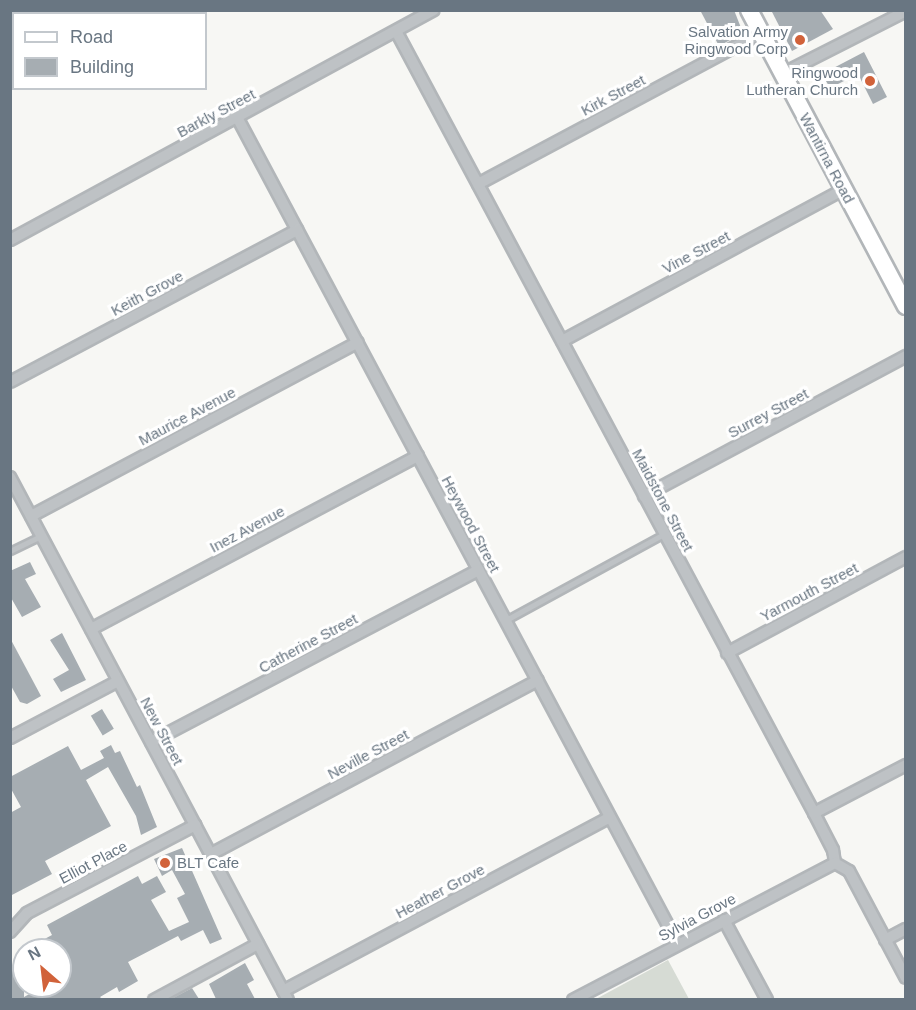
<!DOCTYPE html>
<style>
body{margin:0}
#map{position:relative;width:916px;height:1010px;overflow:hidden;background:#f7f7f4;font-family:Arial,sans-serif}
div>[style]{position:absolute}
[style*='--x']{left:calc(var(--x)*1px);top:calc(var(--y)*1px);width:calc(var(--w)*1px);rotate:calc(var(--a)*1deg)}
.green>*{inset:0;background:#d6dbd4}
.building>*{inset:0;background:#a6adb2;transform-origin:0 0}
.roads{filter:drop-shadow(2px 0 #b2b6b9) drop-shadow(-2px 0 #b2b6b9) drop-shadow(0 2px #b2b6b9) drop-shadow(0 -2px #b2b6b9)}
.lane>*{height:5px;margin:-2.5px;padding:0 2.5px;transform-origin:2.5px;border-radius:2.5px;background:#bec2c5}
.street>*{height:10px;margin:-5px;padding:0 5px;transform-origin:5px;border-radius:5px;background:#bec2c5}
.primary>*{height:16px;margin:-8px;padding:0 8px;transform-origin:8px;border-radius:8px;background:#fff}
.dots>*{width:16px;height:16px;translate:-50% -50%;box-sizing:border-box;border:3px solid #fff;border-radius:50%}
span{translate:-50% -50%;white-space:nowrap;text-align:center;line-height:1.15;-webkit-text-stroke:6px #fff;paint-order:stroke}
.poi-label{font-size:15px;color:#697682}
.right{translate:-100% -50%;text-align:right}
.left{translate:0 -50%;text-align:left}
.street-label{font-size:15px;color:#697682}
.frame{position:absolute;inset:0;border:12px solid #697682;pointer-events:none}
.legend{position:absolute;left:12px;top:12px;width:195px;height:78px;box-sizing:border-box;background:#fff;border:2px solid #c3c8cd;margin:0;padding:8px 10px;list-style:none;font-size:18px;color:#697682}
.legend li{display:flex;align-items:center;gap:12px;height:30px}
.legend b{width:30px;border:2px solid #c3c8cd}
.north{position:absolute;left:12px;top:938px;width:60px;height:60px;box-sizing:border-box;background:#fff;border:2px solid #c3c8cd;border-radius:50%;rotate:332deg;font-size:16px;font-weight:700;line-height:24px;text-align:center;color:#697682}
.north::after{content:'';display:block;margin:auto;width:21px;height:27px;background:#d1623a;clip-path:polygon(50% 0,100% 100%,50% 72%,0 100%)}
</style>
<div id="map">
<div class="green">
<div style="clip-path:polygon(668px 960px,689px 999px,596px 999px)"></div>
</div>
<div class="building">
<div style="clip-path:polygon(700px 10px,734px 10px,743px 33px,719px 46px)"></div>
<div style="clip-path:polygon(771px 10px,820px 10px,833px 29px,792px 51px)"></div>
<div style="clip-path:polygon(864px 52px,887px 97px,873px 104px,858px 74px,830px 88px,822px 74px)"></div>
<div style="clip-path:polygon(30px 562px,36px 574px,25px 579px,41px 607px,22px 617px,10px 596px,10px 571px)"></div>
<div style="clip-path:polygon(62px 633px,86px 680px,61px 692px,53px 679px,69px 670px,50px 640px)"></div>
<div style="clip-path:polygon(10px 638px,41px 696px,27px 704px,20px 702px,10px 684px)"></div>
<div style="left:102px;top:709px;width:23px;height:13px;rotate:59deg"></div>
<div style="clip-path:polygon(111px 745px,115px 753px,120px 751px,137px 787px,140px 785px,157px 827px,141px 835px,136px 816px,108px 767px,86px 780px,111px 826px,45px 861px,52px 874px,10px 896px,10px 813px,21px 807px,10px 787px,10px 777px,68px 746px,81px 770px,104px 758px,100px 751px)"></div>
<div style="clip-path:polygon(182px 848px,222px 939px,210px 944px,203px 930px,181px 941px,178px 936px,128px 962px,138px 981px,119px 992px,117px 987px,100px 997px,102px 999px,10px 999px,10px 972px,24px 965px,24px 997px,44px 986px,60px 986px,60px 950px,24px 950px,52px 935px,47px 925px,138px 876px,142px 884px,157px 876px,166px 892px,151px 900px,169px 931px,189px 922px,177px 898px,185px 894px,172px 870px,162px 876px,154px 859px)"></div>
<div style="clip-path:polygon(245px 963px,254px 980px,247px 984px,255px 999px,216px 999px,209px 984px)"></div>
<div style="clip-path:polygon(192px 988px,199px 999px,171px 999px)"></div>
</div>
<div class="roads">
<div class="lane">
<div style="--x:10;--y:551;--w:34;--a:-26"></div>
<div style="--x:506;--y:620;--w:180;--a:-28.6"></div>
</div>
<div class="street">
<div style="--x:52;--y:14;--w:6;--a:-39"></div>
<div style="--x:396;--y:31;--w:887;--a:61.87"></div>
<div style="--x:814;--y:813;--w:42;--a:62.8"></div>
<div style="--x:833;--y:850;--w:13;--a:81"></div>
<div style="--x:835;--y:863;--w:16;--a:30"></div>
<div style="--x:849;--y:871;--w:121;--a:62"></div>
<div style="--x:10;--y:35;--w:4;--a:-14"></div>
<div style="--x:782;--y:74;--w:139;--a:-26.9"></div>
<div style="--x:238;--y:119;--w:935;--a:61.93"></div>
<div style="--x:478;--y:184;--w:321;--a:-28.1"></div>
<div style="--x:10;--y:240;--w:482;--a:-28.5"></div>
<div style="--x:562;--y:341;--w:320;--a:-28.3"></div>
<div style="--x:10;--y:382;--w:325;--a:-27.9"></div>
<div style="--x:10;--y:477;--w:592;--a:62.01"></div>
<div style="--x:644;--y:496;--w:297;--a:-28.1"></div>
<div style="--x:31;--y:516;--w:370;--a:-28"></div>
<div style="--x:91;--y:629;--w:370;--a:-27.9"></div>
<div style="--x:727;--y:653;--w:203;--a:-28.2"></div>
<div style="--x:10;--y:738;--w:122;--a:-27.8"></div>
<div style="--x:151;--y:742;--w:370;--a:-27.7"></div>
<div style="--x:814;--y:813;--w:104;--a:-27.6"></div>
<div style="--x:211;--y:854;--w:370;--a:-28"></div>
<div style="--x:724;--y:920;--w:91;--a:61.7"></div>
<div style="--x:10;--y:932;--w:25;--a:-48"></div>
<div style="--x:27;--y:913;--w:190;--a:-27.6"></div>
<div style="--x:885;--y:940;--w:24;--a:-28"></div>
<div style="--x:283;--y:991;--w:370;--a:-28"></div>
<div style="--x:154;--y:1000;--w:118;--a:-28.3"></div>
<div style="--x:573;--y:1000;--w:296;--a:-27.6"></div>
</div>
<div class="primary">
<div style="--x:749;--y:10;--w:335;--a:62.1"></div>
</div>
</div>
<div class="dots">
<div style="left:800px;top:40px;background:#d1623a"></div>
<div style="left:870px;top:81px;background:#d1623a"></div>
<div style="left:165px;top:863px;background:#d1623a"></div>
</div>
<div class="poi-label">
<span class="right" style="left:788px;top:40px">Salvation Army<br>Ringwood Corp</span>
<span class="right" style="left:858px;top:81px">Ringwood<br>Lutheran Church</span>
<span class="left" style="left:177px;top:863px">BLT Cafe</span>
</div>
<div class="street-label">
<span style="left:613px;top:95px;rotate:-28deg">Kirk Street</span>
<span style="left:216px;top:113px;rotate:-28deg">Barkly Street</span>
<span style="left:827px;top:158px;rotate:62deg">Wantirna Road</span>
<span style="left:696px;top:252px;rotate:-28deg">Vine Street</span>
<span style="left:147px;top:293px;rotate:-28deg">Keith Grove</span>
<span style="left:768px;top:413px;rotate:-28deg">Surrey Street</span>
<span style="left:187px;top:416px;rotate:-28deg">Maurice Avenue</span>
<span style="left:663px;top:500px;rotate:62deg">Maidstone Street</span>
<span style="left:471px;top:524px;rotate:62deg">Heywood Street</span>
<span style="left:247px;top:529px;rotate:-28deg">Inez Avenue</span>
<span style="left:809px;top:592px;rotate:-28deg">Yarmouth Street</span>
<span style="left:308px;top:643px;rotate:-28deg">Catherine Street</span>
<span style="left:162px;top:731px;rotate:62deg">New Street</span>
<span style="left:368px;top:754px;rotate:-28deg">Neville Street</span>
<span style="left:93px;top:862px;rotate:-28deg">Elliot Place</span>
<span style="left:440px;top:891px;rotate:-28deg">Heather Grove</span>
<span style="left:697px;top:917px;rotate:-28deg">Sylvia Grove</span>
</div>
<div class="frame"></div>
<ul class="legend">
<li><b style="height:8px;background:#fff"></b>Road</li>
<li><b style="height:16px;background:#a6adb2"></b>Building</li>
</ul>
<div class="north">N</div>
</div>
